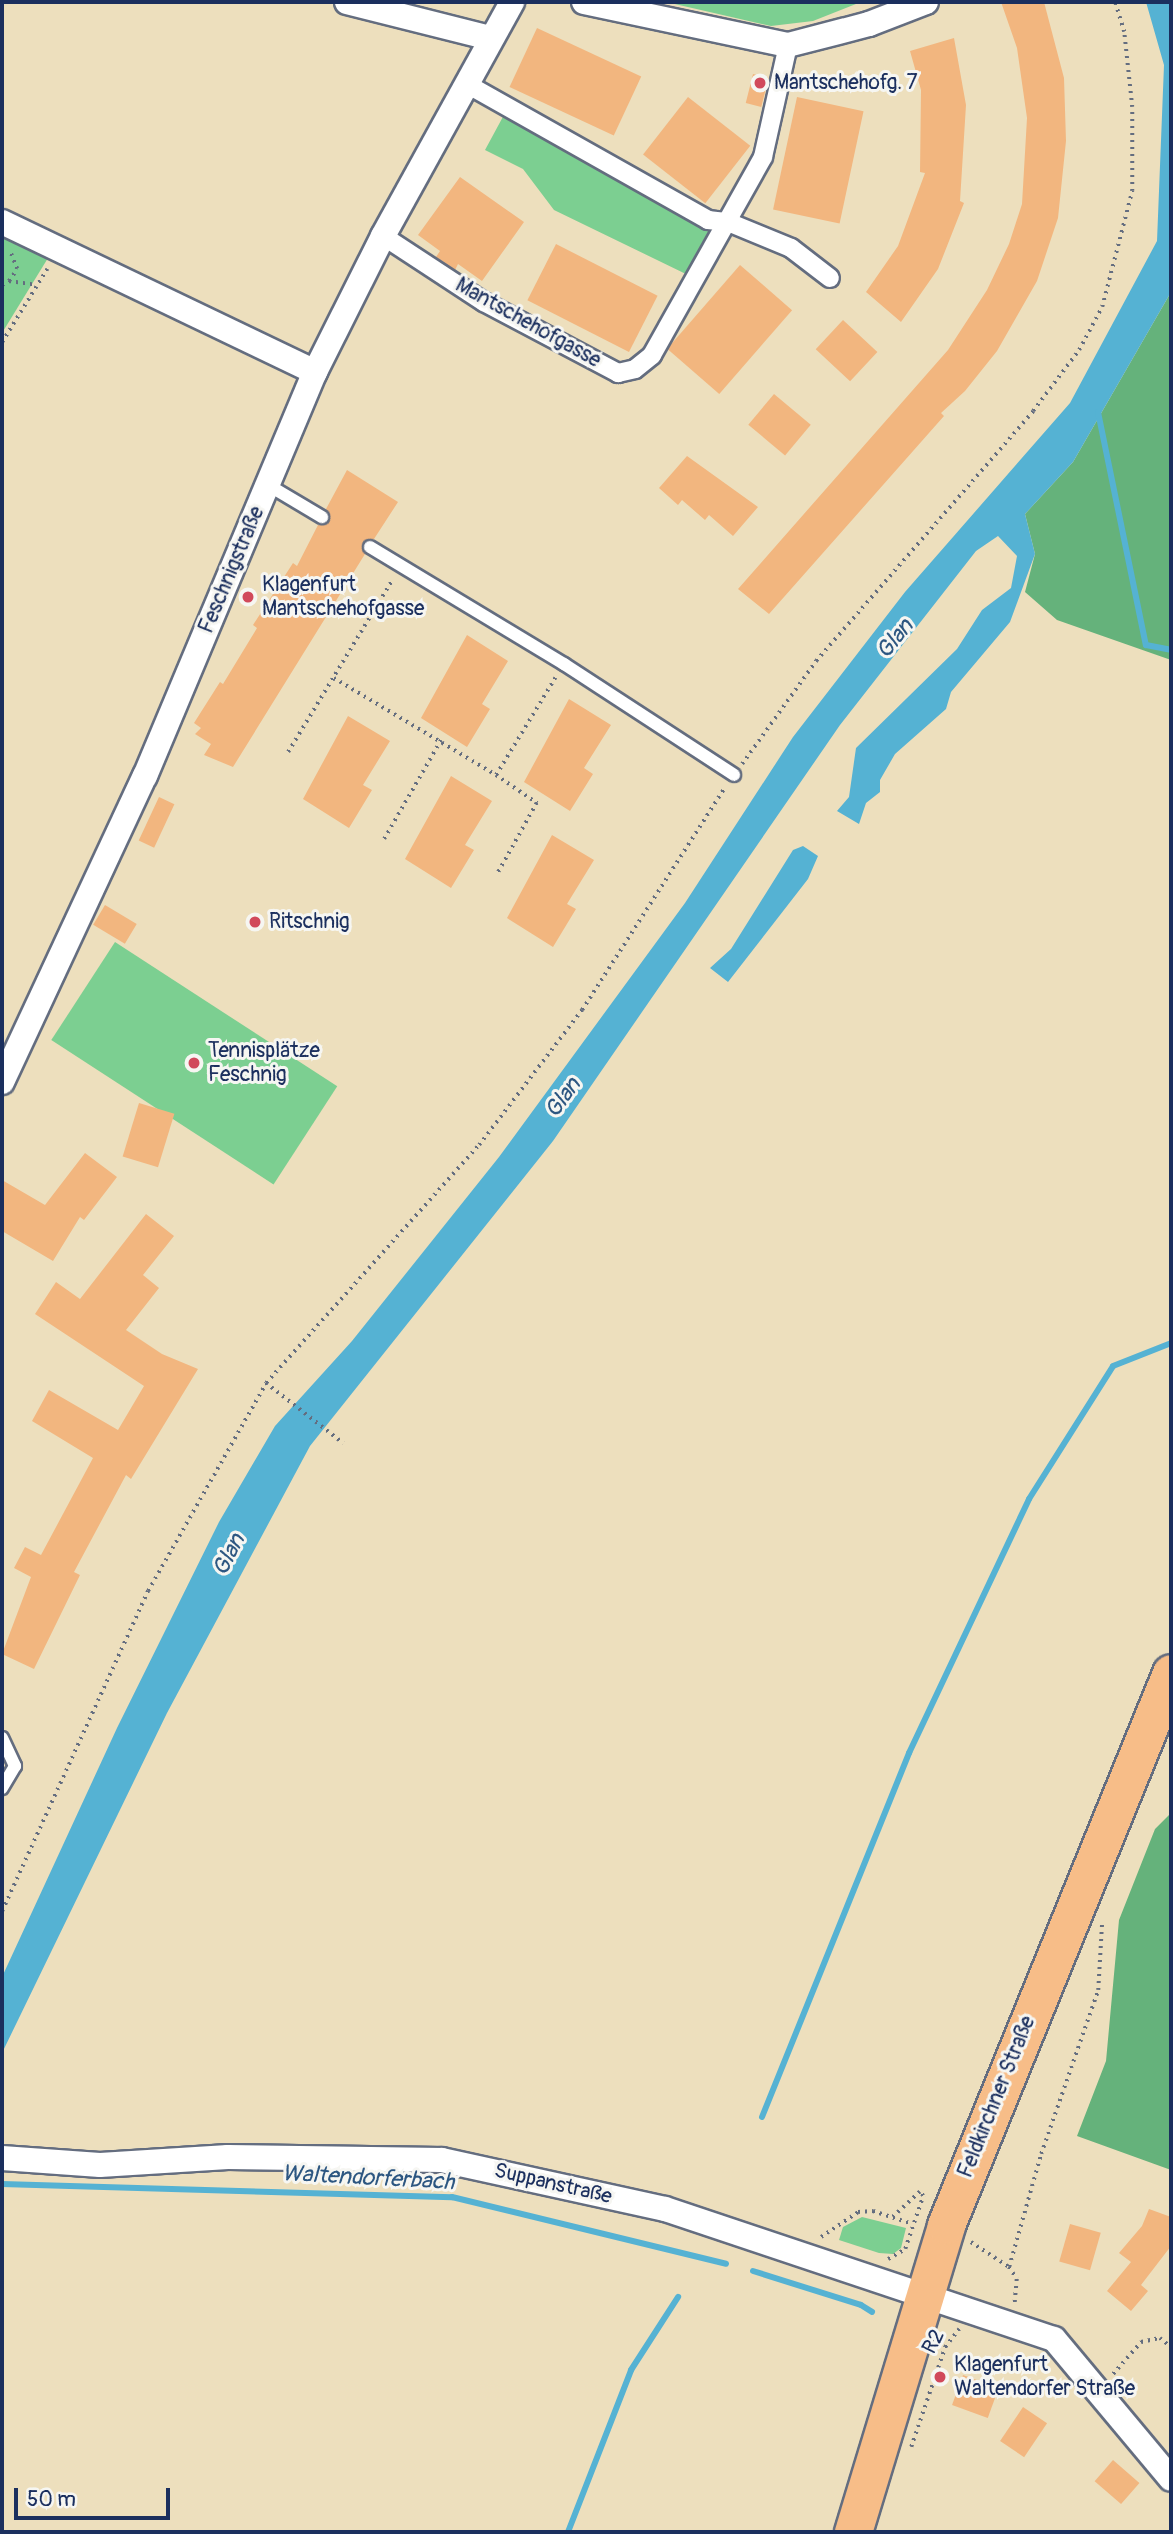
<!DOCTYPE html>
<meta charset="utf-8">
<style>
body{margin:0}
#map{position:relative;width:1173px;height:2534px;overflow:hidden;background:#eddfbd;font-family:Pangolin,sans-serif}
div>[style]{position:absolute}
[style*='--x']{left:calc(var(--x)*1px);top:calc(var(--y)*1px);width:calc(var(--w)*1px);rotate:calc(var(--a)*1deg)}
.green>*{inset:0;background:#7ccf91;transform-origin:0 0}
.forest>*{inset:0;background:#65b27b}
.water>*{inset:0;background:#55b2d3}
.stream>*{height:6px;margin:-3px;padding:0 3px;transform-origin:3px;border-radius:3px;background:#55b2d3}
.building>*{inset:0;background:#f2b67f;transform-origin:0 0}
.path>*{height:3.5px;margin-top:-1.75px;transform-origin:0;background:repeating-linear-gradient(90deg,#646d7f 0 2px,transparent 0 7px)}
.roads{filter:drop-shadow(2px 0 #646d7f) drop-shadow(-2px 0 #646d7f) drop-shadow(0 2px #646d7f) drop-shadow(0 -2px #646d7f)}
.service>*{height:12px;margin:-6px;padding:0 6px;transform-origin:6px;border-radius:6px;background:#fff}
.pedestrian>*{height:18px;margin:-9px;padding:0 9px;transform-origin:9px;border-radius:9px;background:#fff}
.minor>*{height:24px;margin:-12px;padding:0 12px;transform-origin:12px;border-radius:12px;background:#fff}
.primary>*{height:37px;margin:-18.5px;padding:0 18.5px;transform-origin:18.5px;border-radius:18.5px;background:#f7bd88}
.dots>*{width:19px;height:19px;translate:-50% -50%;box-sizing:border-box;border:4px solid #f6f6f2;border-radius:50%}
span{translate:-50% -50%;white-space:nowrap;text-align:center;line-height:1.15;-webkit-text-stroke:6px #f6f6f2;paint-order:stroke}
.poi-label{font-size:21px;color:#1b2f5e}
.left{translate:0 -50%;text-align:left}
.street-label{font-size:21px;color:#1b2f5e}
.water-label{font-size:23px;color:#2c5681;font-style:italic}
.frame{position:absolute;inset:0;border:4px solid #1b2f5e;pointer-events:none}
.scale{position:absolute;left:14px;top:2488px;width:156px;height:32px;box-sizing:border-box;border:4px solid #1b2f5e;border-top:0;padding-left:9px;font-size:21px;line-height:24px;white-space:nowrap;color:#1b2f5e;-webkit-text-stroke:5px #f6f6f2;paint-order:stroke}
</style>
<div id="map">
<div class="green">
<div style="clip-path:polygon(666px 2px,861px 2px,813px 21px,771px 26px)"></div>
<div style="clip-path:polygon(505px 113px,708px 231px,708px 245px,690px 276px,554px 210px,523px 169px,485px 150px)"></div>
<div style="clip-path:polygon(2px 237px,48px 258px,2px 333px)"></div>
<div style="left:115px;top:942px;width:265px;height:117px;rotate:33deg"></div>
<div style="clip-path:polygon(862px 2217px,906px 2228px,901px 2248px,893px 2254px,879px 2253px,839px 2240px,843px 2227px)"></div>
</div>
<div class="forest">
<div style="clip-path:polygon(1171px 292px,1171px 660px,1057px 620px,1025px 592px,1035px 554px,1025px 514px,1073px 462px)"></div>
<div style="clip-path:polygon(1171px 1777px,1171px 2170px,1077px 2136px,1106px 2061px,1119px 1920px,1155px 1829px,1169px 1815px)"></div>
</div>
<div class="water">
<div style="clip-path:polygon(1146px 2px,1171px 2px,1171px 292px,1073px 462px,1025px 514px,1035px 554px,1010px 622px,951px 692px,946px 709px,895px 754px,880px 780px,880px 792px,866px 803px,859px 824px,837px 811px,849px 797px,856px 748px,957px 649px,982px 610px,1011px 588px,1017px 556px,998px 536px,976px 551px,840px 725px,553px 1141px,310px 1446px,167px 1713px,2px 2053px,2px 1977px,117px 1728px,219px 1522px,275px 1426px,352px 1341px,499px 1157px,685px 903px,793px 737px,905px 592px,1070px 403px,1157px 241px,1164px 65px)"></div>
<div style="clip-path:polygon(803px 846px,818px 856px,808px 879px,728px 982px,710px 968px,731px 949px,793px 850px)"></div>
</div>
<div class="stream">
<div style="--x:1098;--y:412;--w:238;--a:78.4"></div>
<div style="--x:1146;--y:645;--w:25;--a:11"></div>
<div style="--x:762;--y:2117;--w:393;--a:-68"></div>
<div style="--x:909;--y:1753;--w:281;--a:-64.7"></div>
<div style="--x:1029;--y:1499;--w:157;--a:-57.7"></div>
<div style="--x:1113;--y:1366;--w:62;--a:-21.6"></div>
<div style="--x:2;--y:2184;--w:450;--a:1.7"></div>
<div style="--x:452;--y:2197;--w:282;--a:13.7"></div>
<div style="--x:753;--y:2271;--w:113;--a:17.5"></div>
<div style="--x:861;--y:2305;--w:13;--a:32"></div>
<div style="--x:568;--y:2532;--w:174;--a:-68.7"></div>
<div style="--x:631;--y:2370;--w:87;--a:-57.2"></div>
</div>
<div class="building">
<div style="clip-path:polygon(1001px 2px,1044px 2px,1064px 78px,1066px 141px,1058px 218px,1037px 281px,997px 351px,965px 391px,941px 413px,944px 416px,769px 614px,738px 589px,948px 350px,987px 290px,1009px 244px,1022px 204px,1027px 118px,1017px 48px)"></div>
<div style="left:537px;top:28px;width:115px;height:65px;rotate:25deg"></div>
<div style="clip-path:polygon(954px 38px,966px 105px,960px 201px,964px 203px,938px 269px,901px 322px,866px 292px,898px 246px,925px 173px,920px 172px,921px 90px,910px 51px)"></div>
<div style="left:753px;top:74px;width:16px;height:30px;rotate:14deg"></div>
<div style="left:688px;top:97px;width:79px;height:73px;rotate:38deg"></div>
<div style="left:797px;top:97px;width:68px;height:115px;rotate:12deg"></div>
<div style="clip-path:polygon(460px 177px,524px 222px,482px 281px,458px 264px,455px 270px,436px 257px,440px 251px,418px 235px)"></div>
<div style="left:556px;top:244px;width:114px;height:63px;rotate:27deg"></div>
<div style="left:740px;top:265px;width:69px;height:111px;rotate:41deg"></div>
<div style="left:843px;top:320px;width:47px;height:40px;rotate:43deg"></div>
<div style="left:774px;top:394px;width:48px;height:40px;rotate:40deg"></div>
<div style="clip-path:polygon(687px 456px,758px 507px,733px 536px,709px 515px,705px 520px,682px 500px,678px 505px,659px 488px)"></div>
<div style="clip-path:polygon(347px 470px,398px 502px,374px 539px,363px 542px,365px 554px,233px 767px,204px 755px,211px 744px,195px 734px,201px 728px,194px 723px,220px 682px,223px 684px,257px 628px,253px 625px,293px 563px,297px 566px,318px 525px,329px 522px,326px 509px)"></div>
<div style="clip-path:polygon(467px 635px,508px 661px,482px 704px,490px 709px,467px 747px,421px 718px)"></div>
<div style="clip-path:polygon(569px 699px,611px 725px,584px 768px,593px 774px,570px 811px,524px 782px)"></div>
<div style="clip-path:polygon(348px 716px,390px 741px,363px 785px,372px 790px,349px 828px,303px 799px)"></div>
<div style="clip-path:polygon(451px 776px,492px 801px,465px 845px,474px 850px,451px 888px,405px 859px)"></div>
<div style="left:159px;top:797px;width:17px;height:48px;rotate:25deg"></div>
<div style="clip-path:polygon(552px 835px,594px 860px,567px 904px,576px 909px,553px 947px,507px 918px)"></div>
<div style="left:105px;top:905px;width:37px;height:23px;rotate:31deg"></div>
<div style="left:139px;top:1103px;width:37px;height:56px;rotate:17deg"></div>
<div style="clip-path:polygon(85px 1153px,117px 1177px,84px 1220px,80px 1217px,53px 1261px,2px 1231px,2px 1180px,45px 1205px)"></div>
<div style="clip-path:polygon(146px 1214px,174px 1236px,143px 1275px,159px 1288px,126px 1330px,162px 1354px,198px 1369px,131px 1479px,126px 1475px,74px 1572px,80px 1575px,34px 1669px,2px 1654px,31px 1577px,14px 1568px,25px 1547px,41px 1555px,93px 1458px,32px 1421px,49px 1390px,118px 1430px,144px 1386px,35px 1314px,56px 1282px,80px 1299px)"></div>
<div style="clip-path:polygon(1149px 2209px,1171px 2217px,1171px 2246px,1141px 2285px,1148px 2291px,1131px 2311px,1107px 2291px,1131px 2262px,1119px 2253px,1142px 2226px)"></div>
<div style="left:1070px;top:2224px;width:32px;height:39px;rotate:16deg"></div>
<div style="left:963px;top:2375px;width:38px;height:32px;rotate:20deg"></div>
<div style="left:1023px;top:2407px;width:29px;height:41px;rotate:34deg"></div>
<div style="left:1113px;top:2460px;width:35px;height:28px;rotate:41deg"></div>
</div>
<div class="path">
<div style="--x:9;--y:281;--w:14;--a:-56"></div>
<div style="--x:17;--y:269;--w:18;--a:-112"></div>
<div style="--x:2;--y:285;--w:8;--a:-30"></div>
<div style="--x:9;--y:281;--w:28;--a:8"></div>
<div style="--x:2;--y:342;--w:86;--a:-58.3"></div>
<div style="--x:334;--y:678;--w:189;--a:30.9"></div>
<div style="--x:496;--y:775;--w:114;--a:-58.7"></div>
<div style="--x:288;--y:752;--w:201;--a:-58.8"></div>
<div style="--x:742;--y:764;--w:127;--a:-54.3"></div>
<div style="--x:816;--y:661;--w:331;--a:-49"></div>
<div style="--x:1033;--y:411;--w:76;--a:-53"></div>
<div style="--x:1079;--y:350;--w:49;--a:-61.9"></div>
<div style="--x:1102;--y:307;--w:120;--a:-75.5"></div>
<div style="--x:1132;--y:191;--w:84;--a:-90"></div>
<div style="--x:1132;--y:107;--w:75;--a:-96.1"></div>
<div style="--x:1124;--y:32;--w:31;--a:-107"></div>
<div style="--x:496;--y:775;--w:50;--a:34.3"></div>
<div style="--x:537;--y:803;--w:80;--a:119.1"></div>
<div style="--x:384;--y:839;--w:114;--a:-60.1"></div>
<div style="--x:266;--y:1383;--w:98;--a:37.9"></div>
<div style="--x:2;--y:1911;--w:352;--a:-65.5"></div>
<div style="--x:148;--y:1591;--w:239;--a:-60.4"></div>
<div style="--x:266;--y:1383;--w:319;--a:-48.2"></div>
<div style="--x:479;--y:1145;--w:170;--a:-52.7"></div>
<div style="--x:582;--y:1010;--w:265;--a:-57.3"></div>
<div style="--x:821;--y:2237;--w:45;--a:-34"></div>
<div style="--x:858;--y:2212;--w:15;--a:-4"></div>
<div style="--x:873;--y:2211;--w:39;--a:18"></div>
<div style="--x:971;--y:2242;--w:45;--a:33.3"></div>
<div style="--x:1009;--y:2267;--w:14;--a:56"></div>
<div style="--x:1017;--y:2279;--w:24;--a:95"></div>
<div style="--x:888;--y:2259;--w:20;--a:-30"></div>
<div style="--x:905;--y:2249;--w:56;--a:-71.2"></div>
<div style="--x:923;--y:2196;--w:5;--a:-127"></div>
<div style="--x:920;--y:2192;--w:37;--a:137"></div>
<div style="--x:1009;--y:2267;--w:117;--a:-74.2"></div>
<div style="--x:1041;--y:2154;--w:174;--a:-70.8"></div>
<div style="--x:1098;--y:1990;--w:69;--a:-86.7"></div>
<div style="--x:1113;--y:2374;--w:43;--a:-48.8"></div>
<div style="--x:1141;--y:2342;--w:19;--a:-12"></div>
<div style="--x:1160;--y:2338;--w:14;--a:39"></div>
<div style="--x:911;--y:2447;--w:106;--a:-71.2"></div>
<div style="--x:945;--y:2347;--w:23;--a:-52"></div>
</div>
<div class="roads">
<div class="service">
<div style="--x:268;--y:485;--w:63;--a:30.7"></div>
<div style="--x:370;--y:547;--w:227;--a:31.1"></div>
<div style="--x:564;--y:664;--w:203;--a:33.1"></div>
<div style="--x:2;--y:1738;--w:31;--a:65"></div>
<div style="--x:15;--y:1766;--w:26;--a:121"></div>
</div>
<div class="pedestrian">
<div style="--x:465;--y:83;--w:279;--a:29.4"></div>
<div style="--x:708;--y:220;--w:20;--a:6"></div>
<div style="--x:728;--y:222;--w:68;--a:22.4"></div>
<div style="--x:791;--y:248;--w:49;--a:37.6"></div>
<div style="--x:383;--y:236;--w:121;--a:33.2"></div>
<div style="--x:484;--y:302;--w:152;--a:27.9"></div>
<div style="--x:618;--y:373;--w:17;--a:-13"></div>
<div style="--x:635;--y:369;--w:22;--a:-39"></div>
<div style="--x:652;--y:355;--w:227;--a:-60.7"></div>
<div style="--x:763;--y:157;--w:115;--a:-77.4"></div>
</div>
<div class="minor">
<div style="--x:347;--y:2;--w:147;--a:14.1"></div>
<div style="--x:584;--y:2;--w:208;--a:11.9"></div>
<div style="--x:788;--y:45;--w:84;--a:-14.5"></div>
<div style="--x:869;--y:24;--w:61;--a:-21.1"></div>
<div style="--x:2;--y:222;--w:347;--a:25.6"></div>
<div style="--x:2;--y:1082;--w:338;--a:-65"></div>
<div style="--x:145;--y:776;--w:438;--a:-67.2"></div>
<div style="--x:315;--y:372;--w:152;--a:-63.4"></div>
<div style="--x:383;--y:236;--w:267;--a:-61.1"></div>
<div style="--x:2;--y:2158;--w:98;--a:4.1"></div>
<div style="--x:100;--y:2165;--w:128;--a:-3.6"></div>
<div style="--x:228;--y:2157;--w:214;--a:0.8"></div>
<div style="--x:442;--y:2160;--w:228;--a:12.4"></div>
<div style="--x:665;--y:2209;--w:410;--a:18.5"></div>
<div style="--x:1054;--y:2339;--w:182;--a:50.1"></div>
</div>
<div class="primary">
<div style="--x:853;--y:2532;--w:321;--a:-73.1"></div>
<div style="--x:946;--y:2225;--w:596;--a:-67.82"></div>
</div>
</div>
<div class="dots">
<div style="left:760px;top:83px;background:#d1495b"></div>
<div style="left:248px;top:597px;background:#d1495b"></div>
<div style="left:255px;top:922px;background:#d1495b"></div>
<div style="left:194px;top:1063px;background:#d1495b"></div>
<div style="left:940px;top:2377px;background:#d1495b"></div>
</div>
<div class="poi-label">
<span class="left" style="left:774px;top:83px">Mantschehofg. 7</span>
<span class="left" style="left:262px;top:597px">Klagenfurt<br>Mantschehofgasse</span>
<span class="left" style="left:269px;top:922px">Ritschnig</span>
<span class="left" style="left:208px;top:1063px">Tennisplätze<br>Feschnig</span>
<span class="left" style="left:954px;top:2377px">Klagenfurt<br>Waltendorfer Straße</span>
</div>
<div class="street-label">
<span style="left:528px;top:323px;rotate:29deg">Mantschehofgasse</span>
<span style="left:232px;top:570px;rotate:-67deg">Feschnigstraße</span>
<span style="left:997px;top:2097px;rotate:-68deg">Feldkirchner Straße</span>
<span style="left:553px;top:2184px;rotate:13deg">Suppanstraße</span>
<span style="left:934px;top:2342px;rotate:-62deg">R2</span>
</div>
<div class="water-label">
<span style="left:895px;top:639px;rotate:-51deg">Glan</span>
<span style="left:563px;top:1098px;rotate:-54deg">Glan</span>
<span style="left:229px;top:1555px;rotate:-63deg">Glan</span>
<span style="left:368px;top:2178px;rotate:3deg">Waltendorferbach</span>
</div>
<div class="frame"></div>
<div class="scale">50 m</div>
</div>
